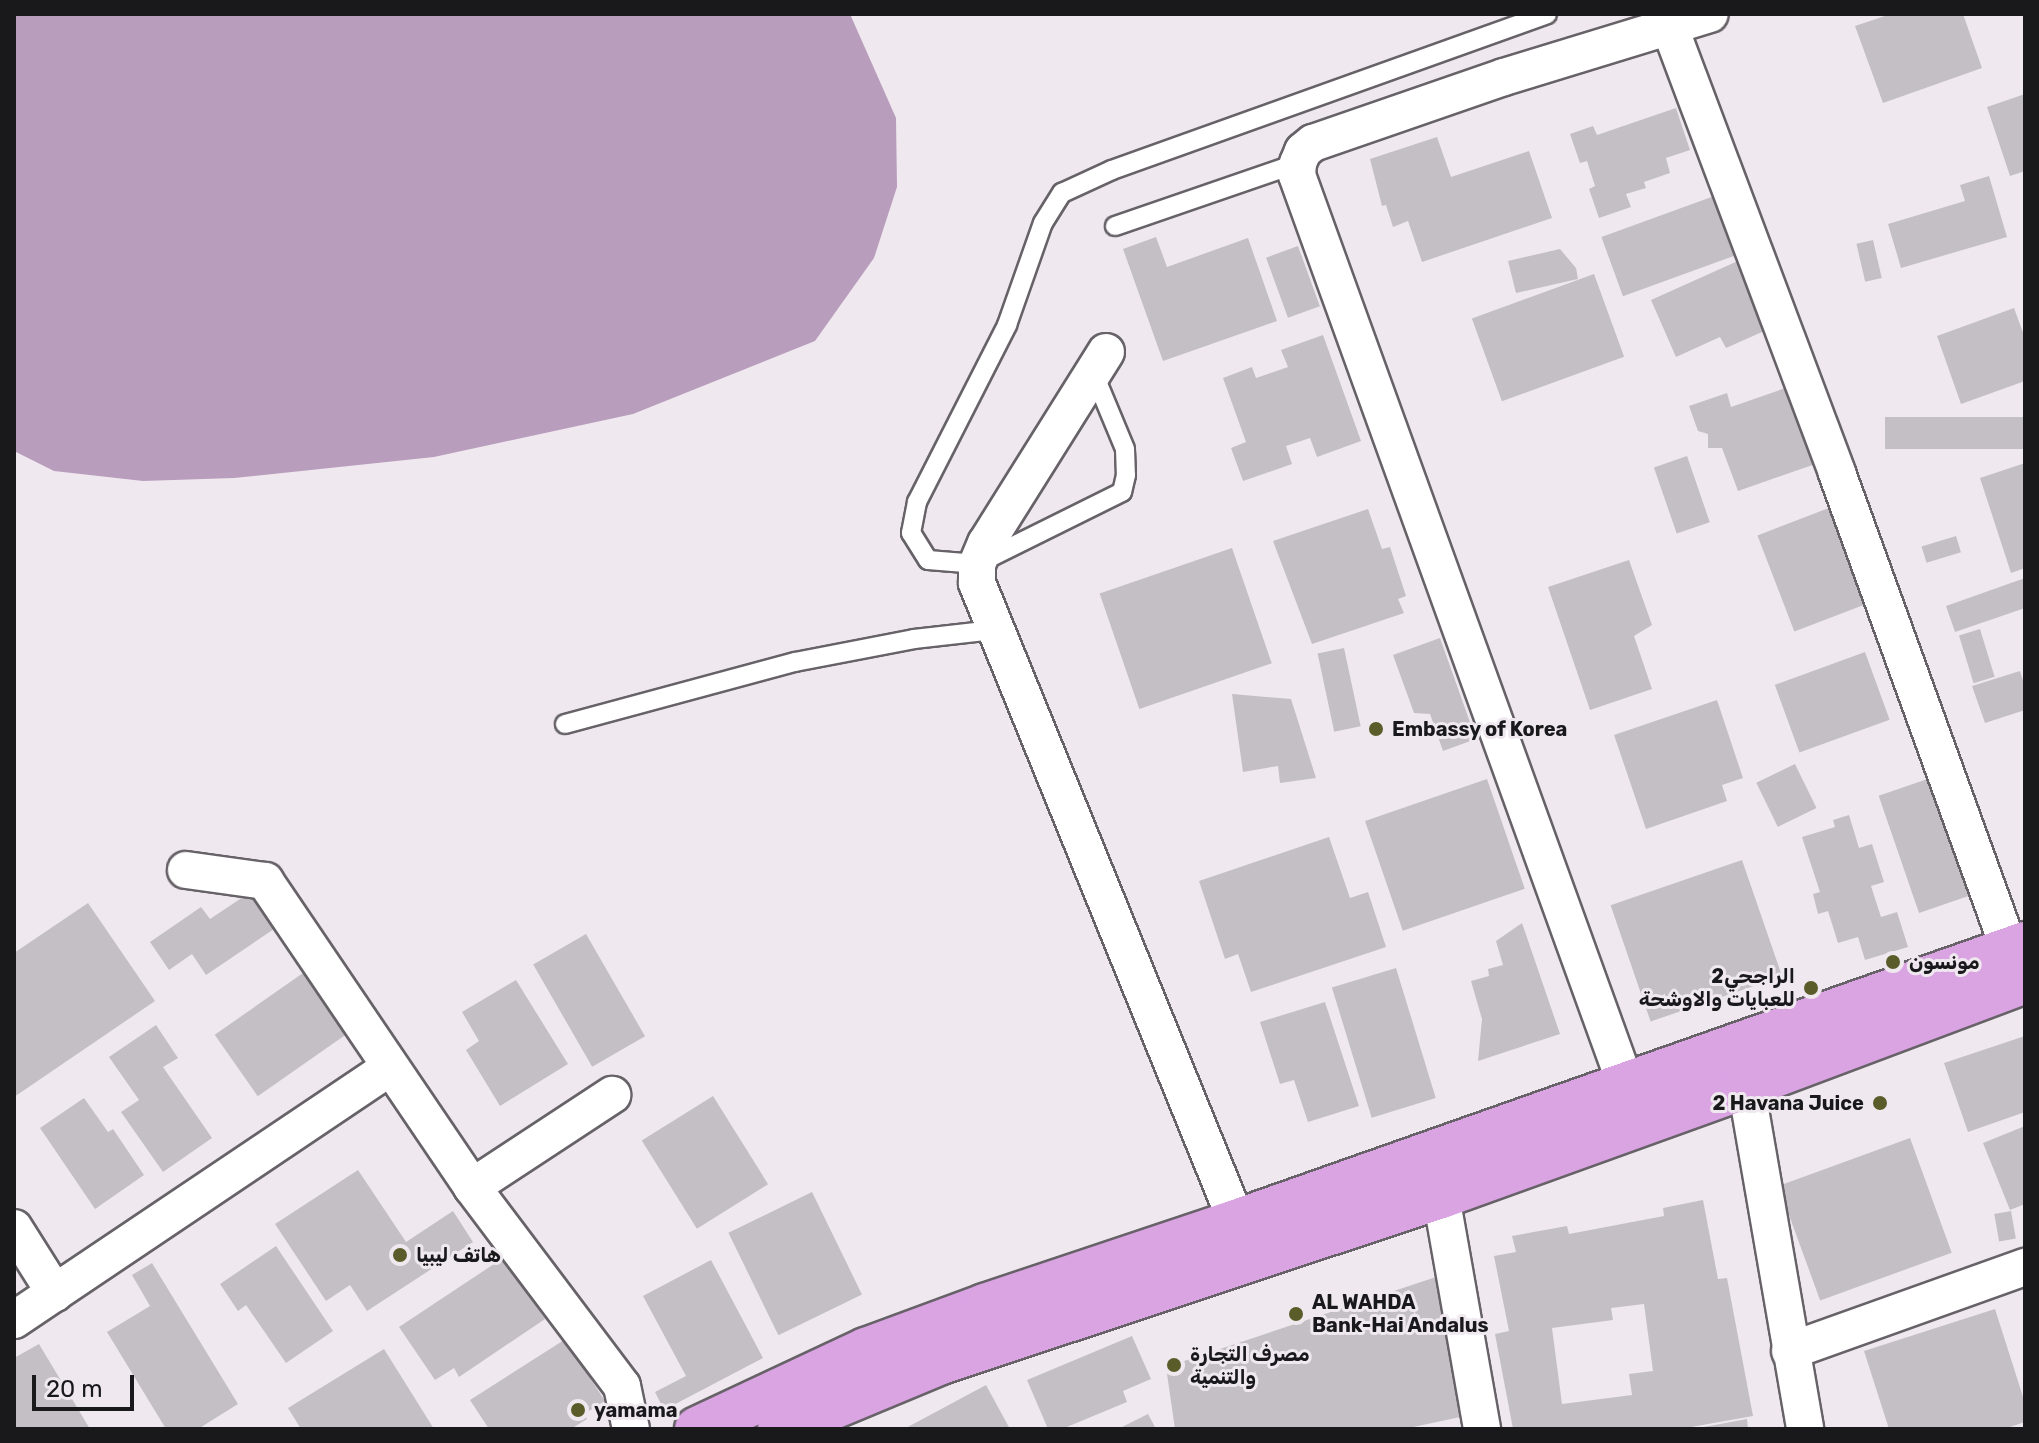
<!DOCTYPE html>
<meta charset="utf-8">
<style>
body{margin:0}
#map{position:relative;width:2039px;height:1443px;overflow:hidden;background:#efe9ef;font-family:Rubik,"Noto Naskh Arabic",sans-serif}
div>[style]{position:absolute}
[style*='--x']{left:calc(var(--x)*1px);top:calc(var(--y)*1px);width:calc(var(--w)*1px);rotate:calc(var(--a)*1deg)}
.water>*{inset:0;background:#b99dbd}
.building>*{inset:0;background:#c4bfc5;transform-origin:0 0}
.roads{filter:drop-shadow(2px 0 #676268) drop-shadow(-2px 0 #676268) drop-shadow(0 2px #676268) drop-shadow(0 -2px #676268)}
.service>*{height:18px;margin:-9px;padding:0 9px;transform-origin:9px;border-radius:9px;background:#fff}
.minor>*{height:36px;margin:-18px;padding:0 18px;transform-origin:18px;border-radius:18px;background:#fff}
.primary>*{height:44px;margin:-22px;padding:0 22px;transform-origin:22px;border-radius:22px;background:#daa4e3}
.dots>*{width:22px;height:22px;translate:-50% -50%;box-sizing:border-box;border:4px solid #efe9ef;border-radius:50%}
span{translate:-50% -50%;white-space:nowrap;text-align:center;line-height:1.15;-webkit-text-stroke:6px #efe9ef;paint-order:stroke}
.poi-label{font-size:20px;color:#19181a;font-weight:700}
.left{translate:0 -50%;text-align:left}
.right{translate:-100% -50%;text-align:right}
.frame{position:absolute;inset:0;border:16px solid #19181a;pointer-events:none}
.scale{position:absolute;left:32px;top:1375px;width:102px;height:36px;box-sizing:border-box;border:4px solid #19181a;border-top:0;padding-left:10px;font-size:24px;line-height:28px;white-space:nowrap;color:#19181a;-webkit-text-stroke:6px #efe9ef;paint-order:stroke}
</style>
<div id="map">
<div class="water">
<div style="clip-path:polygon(14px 14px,850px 14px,896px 118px,897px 187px,874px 258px,815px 341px,633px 414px,434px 457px,234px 478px,143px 481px,54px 471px,14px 451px)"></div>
</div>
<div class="building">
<div style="clip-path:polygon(1891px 14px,1963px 14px,1982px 68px,1883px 103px,1855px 26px)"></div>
<div style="clip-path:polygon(2025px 94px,2025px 171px,2010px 176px,1987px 107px)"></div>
<div style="clip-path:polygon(1676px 108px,1690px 150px,1666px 158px,1670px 173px,1644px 182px,1646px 188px,1626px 194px,1631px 207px,1599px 218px,1589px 189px,1595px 186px,1587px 161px,1580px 163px,1570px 134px,1593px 126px,1597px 135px)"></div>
<div style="clip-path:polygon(1437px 137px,1451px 177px,1529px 151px,1552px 218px,1422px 262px,1408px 221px,1393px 227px,1386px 205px,1382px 206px,1370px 159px)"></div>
<div style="clip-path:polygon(1989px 176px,2007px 237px,1901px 268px,1888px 224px,1965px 201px,1960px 185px)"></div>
<div style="left:1717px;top:195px;width:63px;height:123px;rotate:70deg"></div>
<div style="clip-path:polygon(1156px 237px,1167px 267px,1248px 238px,1277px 321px,1163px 361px,1123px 249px)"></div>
<div style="left:1873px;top:240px;width:39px;height:17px;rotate:77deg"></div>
<div style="left:1298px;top:246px;width:64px;height:34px;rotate:70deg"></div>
<div style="clip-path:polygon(1560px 249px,1576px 268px,1578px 279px,1516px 293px,1508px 261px)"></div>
<div style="clip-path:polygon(1740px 260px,1771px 328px,1726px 348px,1720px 337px,1676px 357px,1651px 300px)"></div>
<div style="left:1594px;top:274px;width:88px;height:130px;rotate:70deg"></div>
<div style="clip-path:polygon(2014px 308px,2025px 338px,2025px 381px,1961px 404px,1937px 336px)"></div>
<div style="clip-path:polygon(1323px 335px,1361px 441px,1317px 457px,1310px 438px,1286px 446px,1292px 464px,1243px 481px,1231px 448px,1246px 442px,1223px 378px,1252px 367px,1256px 378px,1288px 367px,1281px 350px)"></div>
<div style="clip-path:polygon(1797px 384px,1824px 461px,1738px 491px,1722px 448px,1708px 448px,1708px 434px,1698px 431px,1689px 406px,1727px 393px,1731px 407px)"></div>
<div style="left:2025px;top:417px;width:32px;height:140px;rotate:90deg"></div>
<div style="left:1687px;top:456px;width:70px;height:35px;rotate:71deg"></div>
<div style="clip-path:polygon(2025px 463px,2025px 568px,2011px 573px,1980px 478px)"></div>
<div style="left:1834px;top:506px;width:103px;height:82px;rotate:69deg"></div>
<div style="clip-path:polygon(1368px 509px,1382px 549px,1390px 547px,1406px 596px,1398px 599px,1404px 613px,1312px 644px,1273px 541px)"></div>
<div style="left:1956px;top:536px;width:17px;height:36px;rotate:73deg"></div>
<div style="left:1232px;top:548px;width:122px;height:140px;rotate:71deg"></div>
<div style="clip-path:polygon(1629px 560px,1652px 625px,1634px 636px,1652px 689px,1590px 710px,1548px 587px)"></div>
<div style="clip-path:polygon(2025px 578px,2025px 608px,1955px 632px,1946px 606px)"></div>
<div style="left:1980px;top:629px;width:50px;height:22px;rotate:73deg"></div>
<div style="clip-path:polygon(1440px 638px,1476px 739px,1443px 751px,1430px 714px,1414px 713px,1393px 655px)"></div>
<div style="left:1344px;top:648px;width:80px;height:27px;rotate:78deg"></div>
<div style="left:1865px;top:652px;width:72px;height:96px;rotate:70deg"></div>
<div style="clip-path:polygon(2020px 671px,2025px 687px,2025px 710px,1985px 723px,1972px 686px)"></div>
<div style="clip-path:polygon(1232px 694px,1291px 699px,1316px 778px,1280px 783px,1278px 766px,1243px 772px)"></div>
<div style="clip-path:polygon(1717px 700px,1743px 778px,1722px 785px,1727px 801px,1646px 829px,1614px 735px)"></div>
<div style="left:1795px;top:764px;width:49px;height:43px;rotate:64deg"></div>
<div style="left:1942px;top:774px;width:124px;height:67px;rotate:71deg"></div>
<div style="left:1487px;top:779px;width:116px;height:129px;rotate:71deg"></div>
<div style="clip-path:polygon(1849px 815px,1859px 848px,1872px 844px,1884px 882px,1871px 886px,1881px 917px,1897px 912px,1908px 947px,1865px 960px,1858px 937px,1838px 943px,1828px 911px,1818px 914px,1813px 894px,1820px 892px,1802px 837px,1835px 827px,1833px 820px)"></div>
<div style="clip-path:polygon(1329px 837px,1350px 898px,1368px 892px,1386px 947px,1251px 992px,1238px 954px,1225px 959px,1199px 881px)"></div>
<div style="left:1742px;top:860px;width:123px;height:139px;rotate:71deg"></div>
<div style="clip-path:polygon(249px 893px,274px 929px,206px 975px,192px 954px,169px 970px,150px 942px,201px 907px,210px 919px)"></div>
<div style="clip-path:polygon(88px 903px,155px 1001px,14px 1097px,14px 953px)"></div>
<div style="clip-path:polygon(1522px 923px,1560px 1034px,1478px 1061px,1482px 1019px,1471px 981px,1489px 976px,1488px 969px,1503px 965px,1496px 941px)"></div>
<div style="left:586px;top:934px;width:118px;height:61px;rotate:60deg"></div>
<div style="left:313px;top:966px;width:75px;height:120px;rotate:55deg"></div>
<div style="left:1396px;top:968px;width:136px;height:67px;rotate:73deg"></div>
<div style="clip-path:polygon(516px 980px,568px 1064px,500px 1106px,466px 1050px,479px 1041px,462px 1012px)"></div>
<div style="clip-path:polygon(1325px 1002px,1359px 1106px,1308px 1122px,1294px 1080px,1280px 1084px,1260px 1022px)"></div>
<div style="clip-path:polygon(156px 1025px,178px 1058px,163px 1067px,212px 1138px,163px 1172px,121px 1112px,139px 1100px,109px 1057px)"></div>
<div style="clip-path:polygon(2025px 1036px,2025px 1112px,1968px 1132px,1944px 1063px)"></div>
<div style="left:713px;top:1096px;width:104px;height:84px;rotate:58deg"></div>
<div style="clip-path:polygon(84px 1098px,108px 1132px,113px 1129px,144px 1175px,95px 1209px,40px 1128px)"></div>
<div style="clip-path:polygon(2025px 1126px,2025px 1204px,2010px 1210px,1983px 1143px)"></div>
<div style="left:1910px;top:1138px;width:122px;height:140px;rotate:70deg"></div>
<div style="clip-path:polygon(358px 1170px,406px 1242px,453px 1211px,473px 1242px,367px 1311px,350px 1285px,326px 1301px,275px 1224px)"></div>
<div style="left:812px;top:1192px;width:114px;height:93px;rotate:64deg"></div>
<div style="clip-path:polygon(evenodd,1703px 1200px,1718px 1279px,1727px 1278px,1753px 1416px,1680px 1429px,1513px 1429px,1495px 1334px,1509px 1331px,1494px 1256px,1516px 1252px,1512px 1236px,1567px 1226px,1569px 1234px,1664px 1216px,1663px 1208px,1703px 1200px,1644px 1304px,1653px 1371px,1629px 1374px,1632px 1395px,1562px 1404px,1552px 1328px,1613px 1320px,1611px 1308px,1644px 1304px)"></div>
<div style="left:2011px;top:1211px;width:28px;height:17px;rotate:80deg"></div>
<div style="clip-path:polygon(276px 1246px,333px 1331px,286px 1363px,246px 1305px,238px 1311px,220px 1284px)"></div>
<div style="clip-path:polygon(503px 1258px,545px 1319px,459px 1377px,454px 1368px,435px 1380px,399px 1327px)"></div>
<div style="clip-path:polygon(711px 1260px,763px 1358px,664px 1410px,655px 1392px,686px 1376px,643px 1296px)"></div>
<div style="clip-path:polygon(152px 1263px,238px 1404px,198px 1429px,166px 1429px,107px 1332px,150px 1306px,132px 1275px)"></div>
<div style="clip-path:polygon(1445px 1274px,1465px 1416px,1404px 1429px,1175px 1429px,1166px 1367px)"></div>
<div style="clip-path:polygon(1995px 1309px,2025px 1403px,2025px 1422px,2004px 1429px,1889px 1429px,1864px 1351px)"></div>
<div style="clip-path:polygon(575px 1333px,600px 1371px,590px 1378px,605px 1401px,584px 1414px,587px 1419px,571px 1429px,489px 1429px,470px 1400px)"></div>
<div style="clip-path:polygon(1132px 1336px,1151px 1379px,1123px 1391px,1127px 1402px,1062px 1429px,1048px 1429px,1027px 1380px)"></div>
<div style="clip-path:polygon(39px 1344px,90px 1429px,14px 1429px,14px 1358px)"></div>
<div style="clip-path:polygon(384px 1349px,434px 1429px,301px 1429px,288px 1408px)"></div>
<div style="clip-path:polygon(986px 1385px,1010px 1429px,904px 1429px)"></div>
<div style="clip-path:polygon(1148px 1414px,1156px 1429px,1118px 1429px)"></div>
<div style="clip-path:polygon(1747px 1419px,1748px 1429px,1704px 1429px,1704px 1427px)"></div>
</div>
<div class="roads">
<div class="service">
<div style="--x:1115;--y:226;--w:194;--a:-19"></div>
<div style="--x:1093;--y:372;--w:83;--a:67.4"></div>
<div style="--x:1125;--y:449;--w:26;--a:88"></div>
<div style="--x:1126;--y:475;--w:17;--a:103"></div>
<div style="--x:1122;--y:492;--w:162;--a:153.6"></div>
<div style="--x:977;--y:564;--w:49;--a:-175.3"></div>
<div style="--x:928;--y:560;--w:32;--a:-122"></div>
<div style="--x:911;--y:533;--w:32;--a:-79"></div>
<div style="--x:917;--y:502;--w:199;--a:-63"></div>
<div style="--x:1007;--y:325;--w:108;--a:-70.6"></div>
<div style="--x:1043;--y:223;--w:36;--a:-58"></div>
<div style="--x:1062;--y:193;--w:55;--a:-24.7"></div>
<div style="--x:1112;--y:170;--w:462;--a:-19.7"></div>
<div style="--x:565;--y:724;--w:238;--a:-15.1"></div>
<div style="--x:795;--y:662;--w:121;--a:-10.9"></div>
<div style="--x:914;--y:639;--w:80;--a:-6.5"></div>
</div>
<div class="minor">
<div style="--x:1670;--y:28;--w:475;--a:69.4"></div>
<div style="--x:1837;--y:473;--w:535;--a:70.11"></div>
<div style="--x:1106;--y:352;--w:226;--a:122.1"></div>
<div style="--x:986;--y:543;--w:23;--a:113"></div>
<div style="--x:977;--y:564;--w:19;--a:90"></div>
<div style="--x:977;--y:583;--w:717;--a:67.87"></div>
<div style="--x:186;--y:870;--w:80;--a:7.9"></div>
<div style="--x:265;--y:881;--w:369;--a:55.9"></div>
<div style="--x:472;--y:1187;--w:249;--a:53"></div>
<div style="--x:622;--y:1386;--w:44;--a:78.2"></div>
<div style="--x:1626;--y:1085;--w:968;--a:-109.88"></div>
<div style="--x:1297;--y:175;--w:12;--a:-85"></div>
<div style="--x:1298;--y:163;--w:13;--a:-67"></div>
<div style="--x:1303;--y:151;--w:13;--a:-39"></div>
<div style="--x:1313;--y:143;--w:202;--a:-19.1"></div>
<div style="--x:1504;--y:77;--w:215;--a:-17"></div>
<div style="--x:1746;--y:1086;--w:348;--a:80.2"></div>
<div style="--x:472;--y:1187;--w:168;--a:-33.3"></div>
<div style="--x:1441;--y:1196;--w:237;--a:80"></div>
<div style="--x:14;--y:1228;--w:77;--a:57.8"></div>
<div style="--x:14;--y:1320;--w:453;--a:-33.9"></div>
<div style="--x:1790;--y:1351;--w:250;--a:-19.7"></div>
</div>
<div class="primary">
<div style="--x:697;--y:1429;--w:187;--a:-25.1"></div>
<div style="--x:866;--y:1350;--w:127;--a:-20.3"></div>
<div style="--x:985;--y:1306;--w:265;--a:-18.5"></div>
<div style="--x:1236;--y:1222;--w:837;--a:-19.41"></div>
<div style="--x:780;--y:1429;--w:174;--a:-22.6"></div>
<div style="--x:941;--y:1362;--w:527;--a:-18.37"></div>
<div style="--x:1441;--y:1196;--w:324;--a:-19.8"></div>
<div style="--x:1746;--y:1086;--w:298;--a:-20.6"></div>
</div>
</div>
<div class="dots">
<div style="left:1376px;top:729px;background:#5a5d2a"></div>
<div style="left:1893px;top:962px;background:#5a5d2a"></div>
<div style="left:1811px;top:988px;background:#5a5d2a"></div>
<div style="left:1880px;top:1103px;background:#5a5d2a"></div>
<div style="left:400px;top:1255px;background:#5a5d2a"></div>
<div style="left:1296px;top:1314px;background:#5a5d2a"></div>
<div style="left:1174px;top:1365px;background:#5a5d2a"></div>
<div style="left:578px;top:1410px;background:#5a5d2a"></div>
</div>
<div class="poi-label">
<span class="left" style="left:1392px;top:729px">Embassy of Korea</span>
<span class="left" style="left:1909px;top:962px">مونسون</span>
<span class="right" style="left:1795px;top:988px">الراجحي2<br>للعبايات والاوشحة</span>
<span class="right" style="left:1864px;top:1103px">2 Havana Juice</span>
<span class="left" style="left:416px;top:1255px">هاتف ليبيا</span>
<span class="left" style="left:1312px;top:1314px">AL WAHDA<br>Bank-Hai Andalus</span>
<span class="left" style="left:1190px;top:1366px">مصرف التجارة<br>والتنمية</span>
<span class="left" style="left:594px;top:1410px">yamama</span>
</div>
<div class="frame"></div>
<div class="scale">20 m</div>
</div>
